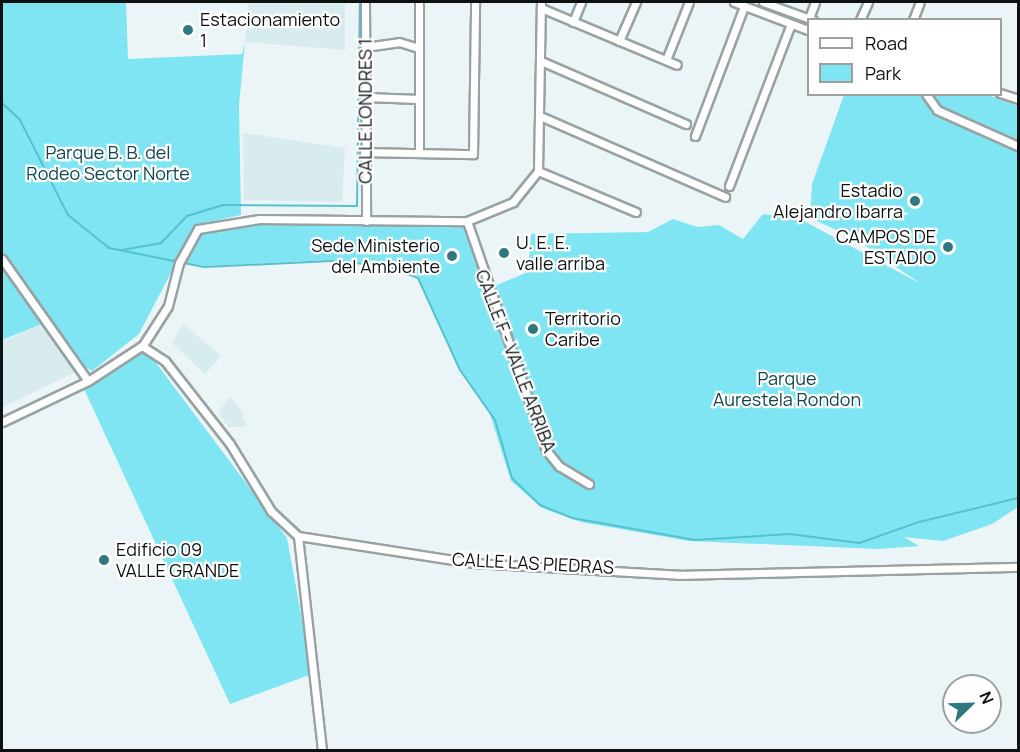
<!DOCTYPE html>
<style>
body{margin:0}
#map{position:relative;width:1020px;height:752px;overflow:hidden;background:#ebf5f7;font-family:Manrope,sans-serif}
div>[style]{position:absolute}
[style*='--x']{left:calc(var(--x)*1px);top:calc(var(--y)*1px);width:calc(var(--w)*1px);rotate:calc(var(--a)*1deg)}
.built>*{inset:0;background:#d8ebee}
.green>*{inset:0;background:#7fe5f2}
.stream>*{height:2px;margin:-1px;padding:0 1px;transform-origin:1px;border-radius:1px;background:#55c1ce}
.roads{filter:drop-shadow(2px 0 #98a2a3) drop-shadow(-2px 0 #98a2a3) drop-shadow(0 2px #98a2a3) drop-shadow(0 -2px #98a2a3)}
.street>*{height:7px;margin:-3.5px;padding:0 3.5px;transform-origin:3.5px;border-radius:3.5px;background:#fff}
.dots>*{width:16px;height:16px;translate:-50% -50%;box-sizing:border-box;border:3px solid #fff;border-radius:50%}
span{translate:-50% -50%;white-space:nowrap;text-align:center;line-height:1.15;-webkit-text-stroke:4.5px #fff;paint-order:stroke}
.poi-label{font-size:18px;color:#0d1111}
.left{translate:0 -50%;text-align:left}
.right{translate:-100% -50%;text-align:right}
.street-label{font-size:18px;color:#0d1111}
.park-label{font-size:18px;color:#14454b}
.frame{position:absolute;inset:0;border:3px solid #0d1111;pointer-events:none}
.legend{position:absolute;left:807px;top:18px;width:195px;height:78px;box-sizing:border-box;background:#fff;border:2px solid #9ea0a0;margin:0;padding:8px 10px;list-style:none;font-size:18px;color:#0d1111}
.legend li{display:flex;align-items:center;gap:12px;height:30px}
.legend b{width:30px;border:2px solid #9ea0a0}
.north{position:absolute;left:942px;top:674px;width:60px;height:60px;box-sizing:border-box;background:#fff;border:2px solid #9ea0a0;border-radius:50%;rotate:67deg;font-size:16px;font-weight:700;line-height:24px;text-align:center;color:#0d1111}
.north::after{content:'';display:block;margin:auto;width:21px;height:27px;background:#307881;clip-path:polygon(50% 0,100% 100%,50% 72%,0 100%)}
</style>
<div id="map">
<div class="built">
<div style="clip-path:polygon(248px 2px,345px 2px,345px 50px,245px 42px)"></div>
<div style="clip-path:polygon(243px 133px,345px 148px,342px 202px,244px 200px)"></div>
<div style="clip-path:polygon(46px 323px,79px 370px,3px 407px,2px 341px)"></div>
<div style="clip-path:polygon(183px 324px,221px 356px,205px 374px,172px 343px)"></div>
<div style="clip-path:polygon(230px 396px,241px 410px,247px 427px,228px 427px,218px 413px)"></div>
</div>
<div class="green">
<div style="clip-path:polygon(2px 2px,126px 2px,128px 59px,242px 54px,245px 42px,239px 105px,241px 215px,196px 225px,139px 334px,92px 371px,76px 362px,47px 322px,2px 340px)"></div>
<div style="clip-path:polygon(844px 95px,988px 95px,1018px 106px,1018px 507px,992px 524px,943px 541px,904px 537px,919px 546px,878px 549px,689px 541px,581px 522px,542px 508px,511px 481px,489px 411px,460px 370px,418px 277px,388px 265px,330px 260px,205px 266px,182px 262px,199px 230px,208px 227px,276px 220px,465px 224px,487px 289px,528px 272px,531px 234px,648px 232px,673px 219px,697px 227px,719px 225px,743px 239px,763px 214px,800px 219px,921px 284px,854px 238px,810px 218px,812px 184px)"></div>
<div style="clip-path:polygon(145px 348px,287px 538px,312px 674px,230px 704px,84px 389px)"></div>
</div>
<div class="stream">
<div style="--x:2;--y:103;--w:25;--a:43"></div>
<div style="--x:20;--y:120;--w:106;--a:63.2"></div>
<div style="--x:68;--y:215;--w:53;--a:38.8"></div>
<div style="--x:109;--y:248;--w:97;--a:11.3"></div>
<div style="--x:204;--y:267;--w:127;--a:-2.7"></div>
<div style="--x:331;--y:261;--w:57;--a:5"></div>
<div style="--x:388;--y:266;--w:32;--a:22"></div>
<div style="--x:418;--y:278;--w:101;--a:65.5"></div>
<div style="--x:460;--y:370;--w:61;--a:55"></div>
<div style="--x:495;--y:420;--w:60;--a:73.7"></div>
<div style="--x:512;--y:478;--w:39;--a:44"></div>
<div style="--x:540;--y:505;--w:35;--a:22"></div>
<div style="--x:572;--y:518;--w:125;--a:10.1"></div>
<div style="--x:695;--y:540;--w:95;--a:-3.6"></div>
<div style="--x:790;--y:534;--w:70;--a:7.4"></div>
<div style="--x:859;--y:543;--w:64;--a:-19.3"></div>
<div style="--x:919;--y:522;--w:102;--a:-13.6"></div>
<div style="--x:122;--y:250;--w:40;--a:-10"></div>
<div style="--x:161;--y:243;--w:37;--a:-46"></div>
<div style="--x:187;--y:216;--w:37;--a:-17"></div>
<div style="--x:222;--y:205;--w:135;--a:0.4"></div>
<div style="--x:357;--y:206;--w:204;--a:-89.2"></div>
</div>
<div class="roads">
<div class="street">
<div style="--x:365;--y:2;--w:219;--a:89.7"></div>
<div style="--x:734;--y:2;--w:79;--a:20.7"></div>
<div style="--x:763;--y:2;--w:53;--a:19.8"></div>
<div style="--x:541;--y:8;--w:147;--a:22.7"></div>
<div style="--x:809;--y:18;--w:17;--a:-69"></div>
<div style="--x:860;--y:20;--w:20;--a:-66"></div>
<div style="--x:913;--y:20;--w:19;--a:-69"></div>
<div style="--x:573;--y:22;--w:22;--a:-68"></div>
<div style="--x:619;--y:41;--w:43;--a:-66.4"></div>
<div style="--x:365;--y:47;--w:34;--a:-8"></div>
<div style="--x:399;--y:42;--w:21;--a:17"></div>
<div style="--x:666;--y:60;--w:62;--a:-68.4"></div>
<div style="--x:541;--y:61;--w:158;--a:23.5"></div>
<div style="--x:1000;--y:93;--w:19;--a:18"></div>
<div style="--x:926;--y:94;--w:19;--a:55"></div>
<div style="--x:937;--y:110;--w:89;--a:24"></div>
<div style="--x:365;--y:97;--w:54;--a:2.1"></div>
<div style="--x:540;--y:116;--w:202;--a:23.6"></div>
<div style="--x:695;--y:136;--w:139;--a:-69.3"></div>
<div style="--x:364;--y:152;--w:109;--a:1.1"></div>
<div style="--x:473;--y:154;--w:152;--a:-89.2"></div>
<div style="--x:419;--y:153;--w:151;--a:-90"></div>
<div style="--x:538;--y:171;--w:106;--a:22.7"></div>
<div style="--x:729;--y:186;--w:173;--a:-69.1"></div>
<div style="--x:467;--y:221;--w:242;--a:71"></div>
<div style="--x:546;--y:450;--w:21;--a:51"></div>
<div style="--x:559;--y:466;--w:35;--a:31"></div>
<div style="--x:2;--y:259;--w:149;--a:54.8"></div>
<div style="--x:142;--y:346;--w:27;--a:33"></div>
<div style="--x:165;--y:361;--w:105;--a:51.9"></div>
<div style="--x:230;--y:444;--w:79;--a:58.5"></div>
<div style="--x:271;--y:511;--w:37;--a:43"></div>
<div style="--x:298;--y:536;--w:177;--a:8.8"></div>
<div style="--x:473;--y:563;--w:206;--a:3.3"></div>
<div style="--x:679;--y:575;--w:339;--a:-1.4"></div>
<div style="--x:2;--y:422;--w:95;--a:-25.5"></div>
<div style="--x:88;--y:381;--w:66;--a:-33.2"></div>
<div style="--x:143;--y:345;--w:46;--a:-57.3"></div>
<div style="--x:168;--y:306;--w:44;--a:-75.7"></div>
<div style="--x:179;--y:263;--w:39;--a:-61"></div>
<div style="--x:198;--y:229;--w:62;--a:-9.3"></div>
<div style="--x:259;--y:219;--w:208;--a:0.6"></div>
<div style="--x:467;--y:221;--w:50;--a:-22.4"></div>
<div style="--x:513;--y:202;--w:40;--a:-51"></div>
<div style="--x:538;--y:171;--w:169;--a:-89"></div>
<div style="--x:298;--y:536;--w:215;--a:83.6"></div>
</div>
</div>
<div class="dots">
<div style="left:188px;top:30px;background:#307881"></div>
<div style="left:915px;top:201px;background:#307881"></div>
<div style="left:948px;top:247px;background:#307881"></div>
<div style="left:504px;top:253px;background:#307881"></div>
<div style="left:452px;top:256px;background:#307881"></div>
<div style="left:533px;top:329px;background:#307881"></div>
<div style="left:104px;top:560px;background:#307881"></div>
</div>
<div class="poi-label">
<span class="left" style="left:200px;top:30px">Estacionamiento<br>1</span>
<span class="right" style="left:903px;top:201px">Estadio<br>Alejandro Ibarra</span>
<span class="right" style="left:936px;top:247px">CAMPOS DE<br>ESTADIO</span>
<span class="left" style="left:516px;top:253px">U. E. E.<br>valle arriba</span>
<span class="right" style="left:440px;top:256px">Sede Ministerio<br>del Ambiente</span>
<span class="left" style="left:545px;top:329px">Territorio<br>Caribe</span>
<span class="left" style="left:116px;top:560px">Edificio 09<br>VALLE GRANDE</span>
</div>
<div class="street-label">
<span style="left:365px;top:111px;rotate:-90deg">CALLE LONDRES 1</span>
<span style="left:516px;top:361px;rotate:69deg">CALLE F - VALLE ARRIBA</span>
<span style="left:533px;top:563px;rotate:3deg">CALLE LAS PIEDRAS</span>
</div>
<div class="park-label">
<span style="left:108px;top:163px">Parque B. B. del<br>Rodeo Sector Norte</span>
<span style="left:787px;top:389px">Parque<br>Aurestela Rondon</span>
</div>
<div class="frame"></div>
<ul class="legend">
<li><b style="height:8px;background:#fff"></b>Road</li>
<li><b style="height:16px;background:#7fe5f2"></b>Park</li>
</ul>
<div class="north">N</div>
</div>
